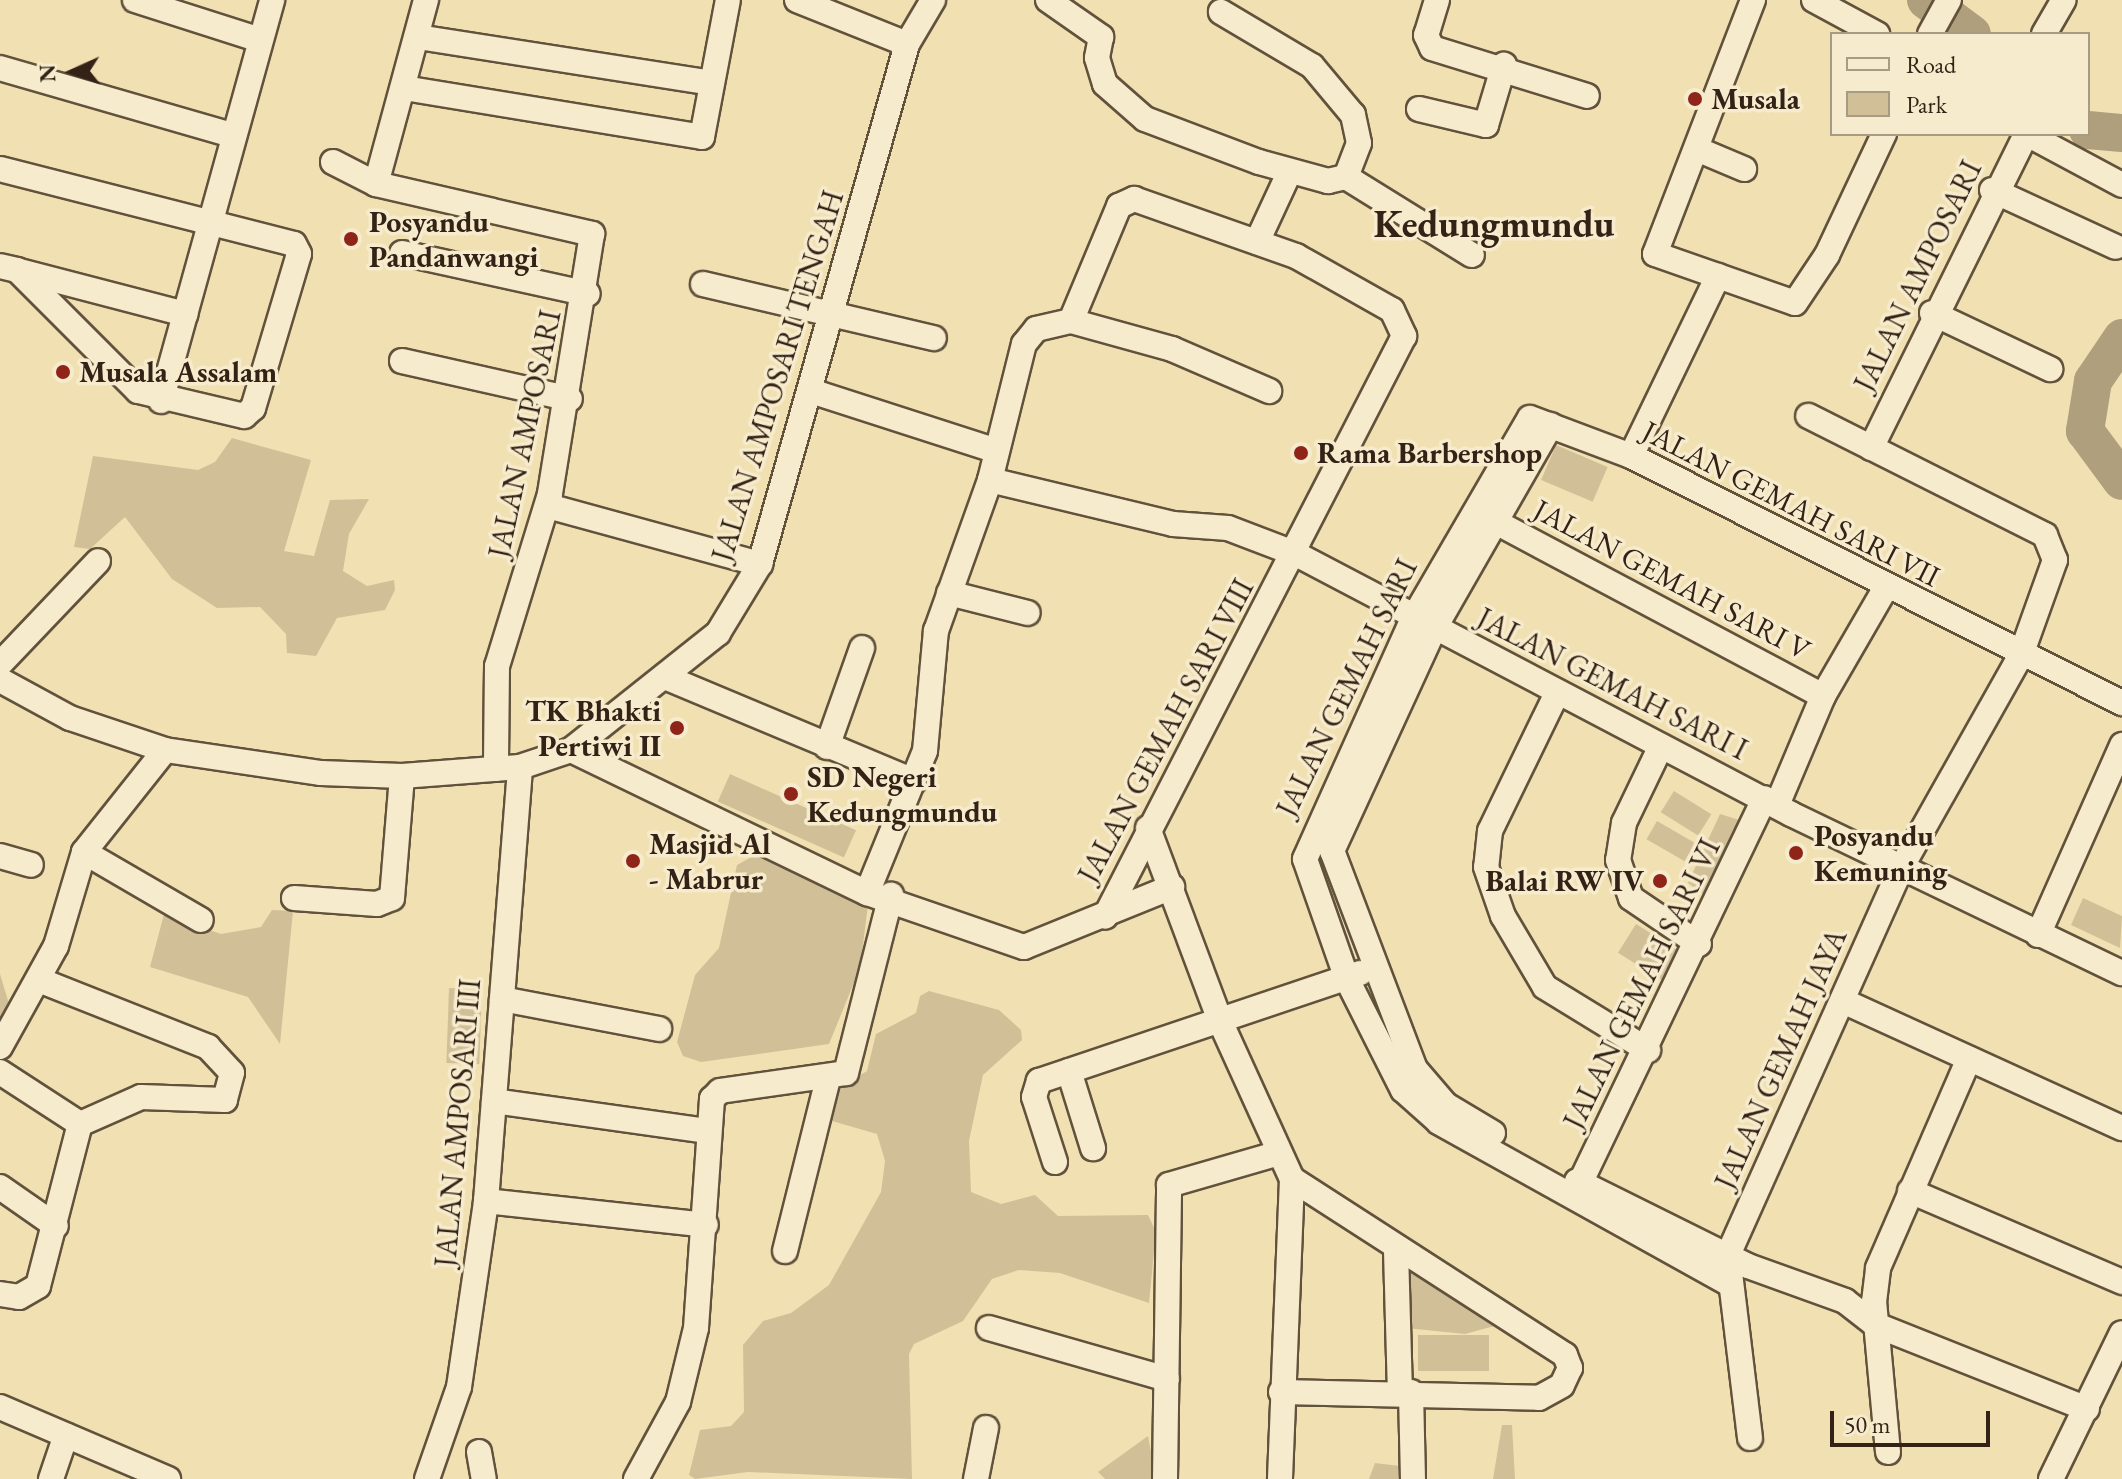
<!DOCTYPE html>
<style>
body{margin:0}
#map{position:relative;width:2122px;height:1479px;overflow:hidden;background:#f1e0b2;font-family:"EB Garamond",serif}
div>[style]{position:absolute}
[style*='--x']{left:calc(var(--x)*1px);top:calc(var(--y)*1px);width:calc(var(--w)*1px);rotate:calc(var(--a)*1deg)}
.green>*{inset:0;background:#d1c097;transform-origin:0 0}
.river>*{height:38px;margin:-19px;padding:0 19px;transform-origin:19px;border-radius:19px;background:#b09f7d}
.roads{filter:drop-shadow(2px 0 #62523c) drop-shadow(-2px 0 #62523c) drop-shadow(0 2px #62523c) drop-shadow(0 -2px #62523c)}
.minor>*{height:24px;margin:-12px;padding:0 12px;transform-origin:12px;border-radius:12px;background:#f6ebcd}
.dots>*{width:22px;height:22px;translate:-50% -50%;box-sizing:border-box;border:4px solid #f6ebcd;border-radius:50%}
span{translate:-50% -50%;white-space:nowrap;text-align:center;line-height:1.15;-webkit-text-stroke:7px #f6ebcd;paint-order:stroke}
.poi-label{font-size:30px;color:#332215;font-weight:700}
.left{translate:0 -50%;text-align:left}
.right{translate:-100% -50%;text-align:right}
.street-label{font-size:30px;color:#332215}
.district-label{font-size:38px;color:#332215;font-weight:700}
.legend{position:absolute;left:1830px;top:32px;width:260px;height:104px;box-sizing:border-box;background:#f6ebcd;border:2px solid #a89b83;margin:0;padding:10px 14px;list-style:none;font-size:24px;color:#332215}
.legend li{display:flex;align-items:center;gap:16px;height:40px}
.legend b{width:40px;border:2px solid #a89b83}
.north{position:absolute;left:32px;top:32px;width:80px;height:80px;-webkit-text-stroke:6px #f6ebcd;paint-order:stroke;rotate:267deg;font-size:22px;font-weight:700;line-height:32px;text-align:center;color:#332215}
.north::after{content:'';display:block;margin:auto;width:28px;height:36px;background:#332215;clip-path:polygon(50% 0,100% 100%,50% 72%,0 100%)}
.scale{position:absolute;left:1830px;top:1411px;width:160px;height:36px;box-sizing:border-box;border:4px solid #332215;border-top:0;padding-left:10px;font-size:24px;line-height:28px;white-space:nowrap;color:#332215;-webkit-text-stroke:6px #f6ebcd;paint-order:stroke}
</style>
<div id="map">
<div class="green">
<div style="clip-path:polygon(232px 438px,311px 460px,284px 551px,314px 556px,330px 500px,369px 499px,349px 534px,343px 571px,367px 586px,394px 580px,395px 590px,385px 610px,337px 618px,316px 656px,287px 653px,286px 634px,260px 607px,217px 608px,172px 579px,125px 517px,90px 549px,74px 547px,93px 456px,198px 470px,215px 462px)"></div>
<div style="left:1556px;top:445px;width:56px;height:38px;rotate:23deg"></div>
<div style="left:730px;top:774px;width:138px;height:30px;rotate:24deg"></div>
<div style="left:1674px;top:791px;width:44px;height:25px;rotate:32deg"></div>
<div style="clip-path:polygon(1720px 814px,1749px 823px,1714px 902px,1688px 883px)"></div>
<div style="left:1657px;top:821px;width:44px;height:21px;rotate:30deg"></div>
<div style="clip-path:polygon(755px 855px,868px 905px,860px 968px,829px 1044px,701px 1062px,683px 1056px,677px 1042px,695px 975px,719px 948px,737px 865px)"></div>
<div style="clip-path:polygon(2083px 898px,2122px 916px,2120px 948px,2071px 925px)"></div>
<div style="clip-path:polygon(272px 910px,293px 911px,280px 1044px,248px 997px,150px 967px,164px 914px,221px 934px,261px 927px)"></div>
<div style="left:1636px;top:924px;width:57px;height:34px;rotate:32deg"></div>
<div style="clip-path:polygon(0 974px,9px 1004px,0 1029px)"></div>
<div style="left:449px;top:988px;width:33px;height:75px;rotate:2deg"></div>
<div style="clip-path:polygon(929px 991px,999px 1010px,1021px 1030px,1022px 1040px,983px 1075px,969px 1141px,971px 1192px,1001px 1204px,1035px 1195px,1058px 1216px,1148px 1215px,1156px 1232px,1149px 1303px,1060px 1273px,1019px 1270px,992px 1279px,963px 1321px,914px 1344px,909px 1354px,912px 1479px,748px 1472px,695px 1479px,689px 1475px,700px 1430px,731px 1426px,744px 1412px,743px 1345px,763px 1321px,791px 1313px,829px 1285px,881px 1192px,885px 1161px,877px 1134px,825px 1119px,837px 1089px,867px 1071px,876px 1034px,916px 1013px,920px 996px)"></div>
<div style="clip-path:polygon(1401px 1260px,1498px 1325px,1465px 1334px,1406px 1328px)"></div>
<div style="left:1418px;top:1335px;width:71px;height:36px"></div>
<div style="clip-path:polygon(1502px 1425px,1512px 1425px,1515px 1479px,1493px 1479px)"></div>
<div style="clip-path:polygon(1148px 1436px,1156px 1479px,1105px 1479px,1098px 1472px)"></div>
<div style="clip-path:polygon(1375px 1463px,1400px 1466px,1414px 1479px,1369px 1479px)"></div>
</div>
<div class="river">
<div style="--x:1926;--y:0;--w:57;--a:36.5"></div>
<div style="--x:2088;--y:130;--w:34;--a:5"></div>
<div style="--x:2122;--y:338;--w:52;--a:124"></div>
<div style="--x:2093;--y:381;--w:51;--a:99.1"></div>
<div style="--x:2085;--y:431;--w:62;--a:53.5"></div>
</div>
<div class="roads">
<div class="minor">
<div style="--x:135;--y:0;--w:131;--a:17.7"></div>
<div style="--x:797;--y:0;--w:118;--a:21.8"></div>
<div style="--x:1048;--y:0;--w:65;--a:34.9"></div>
<div style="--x:1101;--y:37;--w:21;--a:101"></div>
<div style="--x:1097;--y:58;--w:27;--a:73"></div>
<div style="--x:1105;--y:84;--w:53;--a:41.2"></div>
<div style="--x:1145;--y:119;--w:122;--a:20.7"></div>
<div style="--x:1259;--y:162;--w:72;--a:15.4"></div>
<div style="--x:1328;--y:181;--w:18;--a:-13"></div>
<div style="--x:1346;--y:177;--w:36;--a:-69"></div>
<div style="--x:1359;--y:143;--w:29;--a:-102"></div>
<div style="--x:1353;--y:115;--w:64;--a:-129.9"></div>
<div style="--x:1312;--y:66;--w:106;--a:-149.3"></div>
<div style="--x:1437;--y:0;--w:37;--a:107"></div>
<div style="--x:1426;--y:35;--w:14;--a:65"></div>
<div style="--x:1432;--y:48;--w:162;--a:17.2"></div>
<div style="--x:1753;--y:0;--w:272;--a:111.1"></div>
<div style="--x:1655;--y:254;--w:148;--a:19.3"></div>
<div style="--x:1795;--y:303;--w:58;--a:-56.3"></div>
<div style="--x:1827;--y:255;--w:134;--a:-64.8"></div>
<div style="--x:1814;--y:0;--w:72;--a:28.4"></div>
<div style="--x:1930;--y:34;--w:39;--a:-61"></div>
<div style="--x:2044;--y:34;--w:39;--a:-60"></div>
<div style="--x:418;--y:37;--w:297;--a:8.9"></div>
<div style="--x:0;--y:68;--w:241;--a:16.1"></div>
<div style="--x:404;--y:88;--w:302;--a:9.3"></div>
<div style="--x:702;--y:137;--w:139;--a:-79.3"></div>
<div style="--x:1419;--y:109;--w:69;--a:13.4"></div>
<div style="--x:1486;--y:125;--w:63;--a:-73.3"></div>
<div style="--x:2027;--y:134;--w:108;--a:28.2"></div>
<div style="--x:1699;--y:150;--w:49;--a:22.9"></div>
<div style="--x:333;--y:162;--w:48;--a:27.1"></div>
<div style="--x:376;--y:184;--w:222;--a:13"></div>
<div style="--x:592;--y:234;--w:263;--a:99.2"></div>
<div style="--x:550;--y:494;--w:180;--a:107.1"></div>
<div style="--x:497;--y:666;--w:103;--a:90.6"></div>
<div style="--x:0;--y:169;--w:303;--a:14.3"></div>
<div style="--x:294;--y:244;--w:11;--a:63"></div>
<div style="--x:299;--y:254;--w:161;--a:106.6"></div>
<div style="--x:253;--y:408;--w:12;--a:138"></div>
<div style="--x:244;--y:416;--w:109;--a:-166.7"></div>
<div style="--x:138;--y:391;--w:171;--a:-135"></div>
<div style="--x:17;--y:270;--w:17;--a:-167"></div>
<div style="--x:1346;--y:177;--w:148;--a:31.8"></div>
<div style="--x:376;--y:184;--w:191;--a:-74.8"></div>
<div style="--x:1992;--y:190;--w:136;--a:24.7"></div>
<div style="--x:1257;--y:242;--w:78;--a:-65.1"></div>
<div style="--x:402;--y:253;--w:190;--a:12.4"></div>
<div style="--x:20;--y:271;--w:171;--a:14.6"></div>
<div style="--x:703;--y:284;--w:237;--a:13.2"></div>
<div style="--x:1932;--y:313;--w:131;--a:25.4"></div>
<div style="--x:1071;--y:321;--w:105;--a:15.5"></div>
<div style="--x:1172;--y:349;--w:106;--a:23.4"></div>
<div style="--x:402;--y:361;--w:172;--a:12.7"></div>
<div style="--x:811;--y:391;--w:192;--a:17.9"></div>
<div style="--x:161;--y:401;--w:416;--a:-74.5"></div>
<div style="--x:1871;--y:448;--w:350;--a:-63.7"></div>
<div style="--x:1631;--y:456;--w:200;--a:-64.2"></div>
<div style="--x:990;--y:480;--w:188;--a:13.5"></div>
<div style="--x:1173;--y:524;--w:55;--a:4.2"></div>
<div style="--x:1228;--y:528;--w:73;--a:20.9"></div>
<div style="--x:1296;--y:554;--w:559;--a:27.71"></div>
<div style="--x:1791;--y:814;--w:367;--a:25.7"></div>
<div style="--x:548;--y:506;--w:220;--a:15.3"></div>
<div style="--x:1492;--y:520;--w:375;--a:28"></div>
<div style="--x:949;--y:593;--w:81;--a:14.2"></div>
<div style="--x:0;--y:664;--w:142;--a:-46.4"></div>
<div style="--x:665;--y:677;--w:270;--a:22.7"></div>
<div style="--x:0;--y:680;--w:80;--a:28.5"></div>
<div style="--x:70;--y:718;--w:100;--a:18.6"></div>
<div style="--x:165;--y:750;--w:158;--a:8.4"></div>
<div style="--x:321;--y:773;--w:81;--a:2.1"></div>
<div style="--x:402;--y:776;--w:118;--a:-4.4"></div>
<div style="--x:520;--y:767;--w:54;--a:-18.4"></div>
<div style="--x:571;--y:750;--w:329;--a:25.8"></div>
<div style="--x:867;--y:893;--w:166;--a:19"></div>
<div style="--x:1024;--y:947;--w:160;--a:-22.1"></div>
<div style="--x:1557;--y:693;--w:153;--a:115.9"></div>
<div style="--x:1490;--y:831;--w:36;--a:96"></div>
<div style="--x:1486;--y:867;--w:52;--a:70.9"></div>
<div style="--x:1503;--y:916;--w:82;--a:59.4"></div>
<div style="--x:1545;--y:987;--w:121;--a:31.5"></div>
<div style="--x:1661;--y:746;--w:85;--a:115.7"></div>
<div style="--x:1624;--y:823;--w:37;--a:99"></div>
<div style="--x:1618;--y:860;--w:40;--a:71.1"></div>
<div style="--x:1631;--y:898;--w:82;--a:34.1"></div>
<div style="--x:827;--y:747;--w:105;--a:-70.5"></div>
<div style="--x:571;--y:750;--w:188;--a:-38.5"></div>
<div style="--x:718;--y:633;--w:81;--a:-58.7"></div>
<div style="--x:760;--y:564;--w:540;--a:-74.21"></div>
<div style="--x:907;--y:44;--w:51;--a:-59.4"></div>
<div style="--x:1777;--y:805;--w:118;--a:-67.1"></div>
<div style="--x:1823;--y:696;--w:124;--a:-59.9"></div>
<div style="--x:1148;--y:828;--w:206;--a:69.5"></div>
<div style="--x:1220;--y:1021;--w:174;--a:65.5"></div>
<div style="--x:1292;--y:1179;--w:300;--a:92.3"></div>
<div style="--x:84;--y:852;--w:135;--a:30.2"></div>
<div style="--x:0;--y:856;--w:32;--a:16"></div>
<div style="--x:867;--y:893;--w:153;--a:-67.8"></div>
<div style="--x:925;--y:751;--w:121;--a:-84.8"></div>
<div style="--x:936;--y:631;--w:160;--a:-70.3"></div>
<div style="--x:990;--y:480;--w:140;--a:-76"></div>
<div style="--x:1024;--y:344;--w:19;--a:-51"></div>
<div style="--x:1036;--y:329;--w:36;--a:-13"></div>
<div style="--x:1071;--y:321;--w:125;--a:-67.3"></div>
<div style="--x:1119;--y:206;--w:17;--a:-25"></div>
<div style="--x:1134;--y:199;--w:172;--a:19.4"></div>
<div style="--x:1296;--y:256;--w:110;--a:29.4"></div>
<div style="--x:1392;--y:310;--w:29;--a:65"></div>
<div style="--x:1404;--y:336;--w:653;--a:117.23"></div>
<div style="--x:294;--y:898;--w:83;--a:4.1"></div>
<div style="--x:377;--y:904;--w:16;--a:-22"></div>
<div style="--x:392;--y:898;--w:122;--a:-85.3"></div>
<div style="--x:2038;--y:935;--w:208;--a:-66.1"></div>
<div style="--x:39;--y:980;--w:182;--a:21.6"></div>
<div style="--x:208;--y:1047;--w:35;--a:47"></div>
<div style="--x:232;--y:1073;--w:28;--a:105"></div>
<div style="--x:225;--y:1100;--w:84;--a:-178"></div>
<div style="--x:141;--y:1097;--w:67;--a:156.1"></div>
<div style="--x:502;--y:999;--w:160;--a:10.8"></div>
<div style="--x:1843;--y:1001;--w:307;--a:24.5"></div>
<div style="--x:0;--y:1047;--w:115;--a:-61"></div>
<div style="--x:56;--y:946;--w:98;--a:-73.4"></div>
<div style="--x:84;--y:852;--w:130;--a:-51.5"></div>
<div style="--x:1069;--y:1071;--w:81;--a:72.7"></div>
<div style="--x:0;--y:1072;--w:95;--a:33"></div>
<div style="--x:494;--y:1101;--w:215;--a:8"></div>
<div style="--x:1493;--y:1133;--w:55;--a:-149.2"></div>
<div style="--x:1446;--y:1105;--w:48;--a:-130.7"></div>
<div style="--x:1415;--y:1069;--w:233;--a:-110.8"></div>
<div style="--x:1332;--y:851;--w:244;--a:-65.3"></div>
<div style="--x:1434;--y:629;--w:235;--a:-60.2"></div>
<div style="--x:1055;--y:1162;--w:68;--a:-107.9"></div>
<div style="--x:1034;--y:1097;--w:17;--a:-73"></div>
<div style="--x:1039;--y:1081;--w:339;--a:-18.6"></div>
<div style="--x:1577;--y:1181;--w:191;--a:26.4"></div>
<div style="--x:1748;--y:1266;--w:103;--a:19.8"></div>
<div style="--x:1845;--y:1301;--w:39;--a:38"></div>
<div style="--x:1876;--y:1325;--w:227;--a:21.7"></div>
<div style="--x:0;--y:1187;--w:68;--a:34.9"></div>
<div style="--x:1910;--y:1191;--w:231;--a:23.2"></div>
<div style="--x:1574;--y:1196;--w:441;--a:-64.4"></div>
<div style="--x:486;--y:1201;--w:221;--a:6.2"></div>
<div style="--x:785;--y:1251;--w:177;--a:-76"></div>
<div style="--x:1396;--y:1251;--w:140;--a:88.4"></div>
<div style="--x:1726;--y:1282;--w:329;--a:-150.9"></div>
<div style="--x:1439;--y:1122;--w:48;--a:-138.4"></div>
<div style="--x:1403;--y:1090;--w:124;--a:-116.8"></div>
<div style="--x:1347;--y:979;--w:127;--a:-109.3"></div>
<div style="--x:1305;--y:859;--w:265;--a:-65.8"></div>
<div style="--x:1414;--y:617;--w:230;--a:-59.8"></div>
<div style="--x:1530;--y:418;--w:108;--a:20.6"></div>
<div style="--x:1631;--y:456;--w:550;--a:26.7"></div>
<div style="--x:0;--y:1294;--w:19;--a:9"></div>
<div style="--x:19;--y:1297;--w:22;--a:-30"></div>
<div style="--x:38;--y:1286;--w:167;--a:-75.5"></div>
<div style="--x:989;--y:1328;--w:185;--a:16"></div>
<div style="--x:1281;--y:1392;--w:258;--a:1.3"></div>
<div style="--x:1539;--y:1398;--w:26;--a:-29"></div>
<div style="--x:1562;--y:1385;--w:19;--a:-65"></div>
<div style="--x:1570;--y:1368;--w:14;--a:-111"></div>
<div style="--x:1565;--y:1355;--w:325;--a:-147.2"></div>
<div style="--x:1411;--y:1392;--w:87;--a:88.7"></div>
<div style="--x:0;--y:1407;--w:183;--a:23.2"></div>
<div style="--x:1750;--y:1438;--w:184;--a:-96.9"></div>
<div style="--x:1728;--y:1255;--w:424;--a:-65.9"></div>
<div style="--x:1901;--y:868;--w:244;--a:-60.6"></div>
<div style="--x:2021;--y:655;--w:101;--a:-70.3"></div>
<div style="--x:2055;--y:560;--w:27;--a:-112"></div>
<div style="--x:2045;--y:535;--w:265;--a:-153.3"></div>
<div style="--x:479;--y:1452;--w:27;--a:80"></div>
<div style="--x:1888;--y:1452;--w:151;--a:-95.3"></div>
<div style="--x:1874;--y:1302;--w:34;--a:-83"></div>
<div style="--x:1878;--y:1268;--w:228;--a:-66.5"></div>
<div style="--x:51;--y:1479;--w:46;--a:-71.2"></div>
<div style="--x:427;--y:1479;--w:97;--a:-70.8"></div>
<div style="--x:459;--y:1387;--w:188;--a:-81.7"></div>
<div style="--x:486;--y:1201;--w:435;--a:-85.5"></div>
<div style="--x:636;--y:1479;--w:88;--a:-61.4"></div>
<div style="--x:678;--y:1402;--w:76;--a:-76.3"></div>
<div style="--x:696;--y:1328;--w:230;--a:-86"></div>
<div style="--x:712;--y:1099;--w:11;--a:-45"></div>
<div style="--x:720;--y:1091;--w:127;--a:-8.1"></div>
<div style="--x:846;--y:1073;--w:184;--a:-75.8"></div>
<div style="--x:976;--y:1479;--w:52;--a:-78.9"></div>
<div style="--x:1165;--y:1479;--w:294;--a:-89.2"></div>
<div style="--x:1169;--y:1185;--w:111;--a:-16.2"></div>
<div style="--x:2051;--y:1479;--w:162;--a:-64.1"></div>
</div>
</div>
<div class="dots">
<div style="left:1695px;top:99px;background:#8f2418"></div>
<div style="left:351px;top:239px;background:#8f2418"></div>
<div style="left:63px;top:372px;background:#8f2418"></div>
<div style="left:1301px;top:453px;background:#8f2418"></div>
<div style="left:677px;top:728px;background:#8f2418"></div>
<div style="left:791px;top:794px;background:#8f2418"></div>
<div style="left:1796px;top:853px;background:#8f2418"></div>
<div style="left:633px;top:861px;background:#8f2418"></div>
<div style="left:1660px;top:881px;background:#8f2418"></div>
</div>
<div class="poi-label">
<span class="left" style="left:1711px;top:99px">Musala</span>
<span class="left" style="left:369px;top:239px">Posyandu<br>Pandanwangi</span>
<span class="left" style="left:79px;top:372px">Musala Assalam</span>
<span class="left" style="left:1317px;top:453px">Rama Barbershop</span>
<span class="right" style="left:661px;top:728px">TK Bhakti<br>Pertiwi II</span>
<span class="left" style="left:807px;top:794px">SD Negeri<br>Kedungmundu</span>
<span class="left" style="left:1814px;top:853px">Posyandu<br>Kemuning</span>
<span class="left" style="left:649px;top:861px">Masjid Al<br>- Mabrur</span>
<span class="right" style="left:1644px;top:881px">Balai RW IV</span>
</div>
<div class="street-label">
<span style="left:1918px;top:276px;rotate:-64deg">JALAN AMPOSARI</span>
<span style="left:778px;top:376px;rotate:-73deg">JALAN AMPOSARI TENGAH</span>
<span style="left:525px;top:434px;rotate:-78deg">JALAN AMPOSARI</span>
<span style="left:1791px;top:504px;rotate:27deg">JALAN GEMAH SARI VII</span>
<span style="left:1672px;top:580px;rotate:28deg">JALAN GEMAH SARI V</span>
<span style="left:1612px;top:684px;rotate:27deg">JALAN GEMAH SARI I</span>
<span style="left:1347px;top:688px;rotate:-64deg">JALAN GEMAH SARI</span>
<span style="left:1166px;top:731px;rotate:-62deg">JALAN GEMAH SARI VIII</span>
<span style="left:1642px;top:984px;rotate:-64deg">JALAN GEMAH SARI VI</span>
<span style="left:1781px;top:1059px;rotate:-66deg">JALAN GEMAH JAYA</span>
<span style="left:458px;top:1123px;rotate:-85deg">JALAN AMPOSARI III</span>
</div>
<div class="district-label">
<span style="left:1494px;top:224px">Kedungmundu</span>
</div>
<ul class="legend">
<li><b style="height:10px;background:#f6ebcd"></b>Road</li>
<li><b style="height:22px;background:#d1c097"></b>Park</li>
</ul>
<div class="north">N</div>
<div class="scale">50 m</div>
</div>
